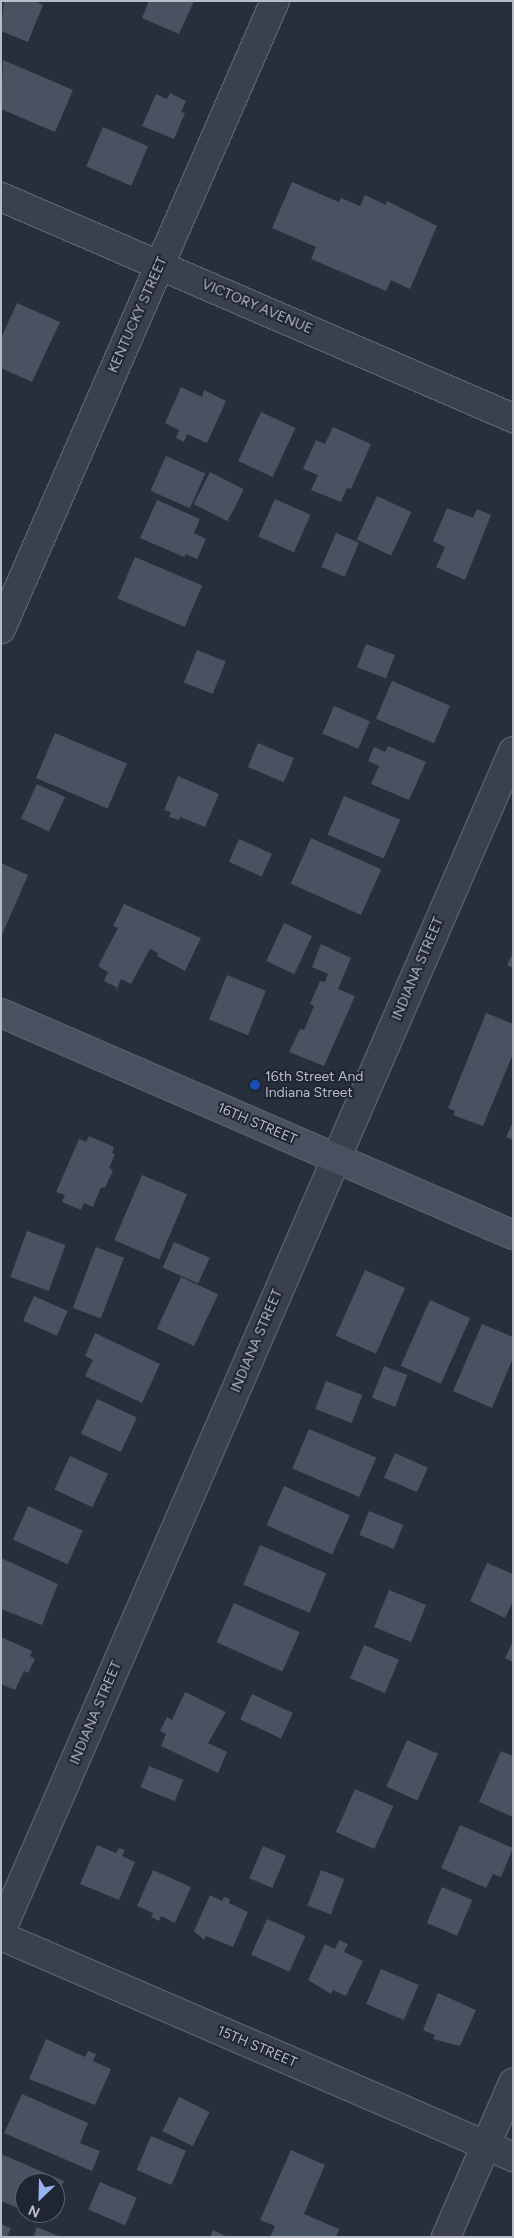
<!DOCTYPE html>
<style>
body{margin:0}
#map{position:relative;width:514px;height:2238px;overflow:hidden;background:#272f3c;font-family:Figtree,sans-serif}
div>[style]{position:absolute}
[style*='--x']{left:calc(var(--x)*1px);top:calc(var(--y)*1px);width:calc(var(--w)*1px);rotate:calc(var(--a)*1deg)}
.building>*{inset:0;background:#495260;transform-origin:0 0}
.roads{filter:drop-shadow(1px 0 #595f6a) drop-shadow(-1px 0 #595f6a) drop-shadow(0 1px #595f6a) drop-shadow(0 -1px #595f6a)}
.street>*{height:28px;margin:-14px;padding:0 14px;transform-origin:14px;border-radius:14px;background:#3b414c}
.secondary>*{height:28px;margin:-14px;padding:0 14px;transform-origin:14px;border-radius:14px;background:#4a505f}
.dots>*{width:14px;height:14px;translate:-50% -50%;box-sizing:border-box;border:2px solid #202631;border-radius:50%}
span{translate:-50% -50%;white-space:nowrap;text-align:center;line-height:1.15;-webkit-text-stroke:4px #202631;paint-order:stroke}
.street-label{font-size:14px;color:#b7bcc7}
.poi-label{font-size:14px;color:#b7bcc7}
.left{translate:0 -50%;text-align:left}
.frame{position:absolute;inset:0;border:2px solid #b7bcc7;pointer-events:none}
.north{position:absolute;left:15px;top:2173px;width:50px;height:50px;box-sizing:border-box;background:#202631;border:1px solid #5c626d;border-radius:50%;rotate:204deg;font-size:14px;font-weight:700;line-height:20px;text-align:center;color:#b7bcc7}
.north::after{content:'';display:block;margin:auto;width:18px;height:22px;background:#97b2ec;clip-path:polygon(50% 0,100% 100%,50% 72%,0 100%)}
</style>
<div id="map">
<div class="building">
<div style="clip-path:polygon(4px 1px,34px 1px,43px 5px,28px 42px,1px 31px)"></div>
<div style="clip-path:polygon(149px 1px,194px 1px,179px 34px,142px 18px)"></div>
<div style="clip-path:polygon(3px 60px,73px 90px,55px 132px,1px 109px)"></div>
<div style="clip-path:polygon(170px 93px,186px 101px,181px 112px,185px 113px,174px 139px,142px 126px,156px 94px,167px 99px)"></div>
<div style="left:103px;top:127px;width:49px;height:43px;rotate:23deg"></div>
<div style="clip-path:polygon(292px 182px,339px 202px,341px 198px,360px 206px,365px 195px,386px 205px,387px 201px,437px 226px,410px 289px,391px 280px,386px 291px,311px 259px,316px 247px,272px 228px)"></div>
<div style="clip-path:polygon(17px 303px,60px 322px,32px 382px,1px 368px,1px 338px)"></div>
<div style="clip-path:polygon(181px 387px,202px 397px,204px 390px,226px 401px,207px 443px,187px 434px,184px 442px,176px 438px,179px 430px,165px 423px)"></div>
<div style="left:261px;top:412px;width:38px;height:54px;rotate:25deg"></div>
<div style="clip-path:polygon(333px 427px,371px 444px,351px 489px,347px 488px,341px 502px,311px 490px,318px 475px,303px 469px,316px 440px,325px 444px)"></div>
<div style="left:166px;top:456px;width:43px;height:38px;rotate:24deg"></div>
<div style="left:210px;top:472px;width:38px;height:36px;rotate:27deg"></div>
<div style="left:377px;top:496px;width:38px;height:48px;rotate:25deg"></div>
<div style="left:275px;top:499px;width:39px;height:41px;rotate:24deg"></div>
<div style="clip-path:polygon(157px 500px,200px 519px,194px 533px,206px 539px,197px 559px,186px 554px,184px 557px,140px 538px)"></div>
<div style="clip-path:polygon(447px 508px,473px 518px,477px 509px,491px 515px,465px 580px,436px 567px,445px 547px,433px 541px)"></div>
<div style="left:336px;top:533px;width:25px;height:37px;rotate:23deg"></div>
<div style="left:135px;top:557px;width:73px;height:45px;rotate:23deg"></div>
<div style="left:366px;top:644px;width:31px;height:25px;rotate:21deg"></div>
<div style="left:197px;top:650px;width:31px;height:35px;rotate:22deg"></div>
<div style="left:392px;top:681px;width:63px;height:41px;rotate:23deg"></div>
<div style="left:334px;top:706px;width:39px;height:30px;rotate:23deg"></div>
<div style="left:55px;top:733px;width:78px;height:49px;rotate:23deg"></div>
<div style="left:258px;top:743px;width:39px;height:26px;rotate:23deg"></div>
<div style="clip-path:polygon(388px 746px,426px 762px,409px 800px,371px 784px,379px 766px,368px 761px,374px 747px,385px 752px)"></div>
<div style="clip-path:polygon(178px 776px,219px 794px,205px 827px,180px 817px,179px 820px,169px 817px,171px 812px,164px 810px)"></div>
<div style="left:37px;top:784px;width:31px;height:38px;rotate:25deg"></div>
<div style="left:344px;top:796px;width:61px;height:42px;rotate:23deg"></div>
<div style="left:311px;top:838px;width:77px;height:50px;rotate:24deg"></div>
<div style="left:239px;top:839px;width:36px;height:25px;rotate:24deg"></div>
<div style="clip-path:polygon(1px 863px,28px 875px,1px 937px)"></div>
<div style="clip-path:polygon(124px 904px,201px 938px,185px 971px,157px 956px,158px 953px,150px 949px,131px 984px,121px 979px,116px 991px,116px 987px,104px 981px,108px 972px,98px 966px,118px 928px,113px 926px)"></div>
<div style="left:284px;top:923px;width:31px;height:42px;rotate:25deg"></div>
<div style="clip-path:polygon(321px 944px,351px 958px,338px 989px,355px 996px,324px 1066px,289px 1052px,300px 1029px,304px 1030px,314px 1006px,310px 1004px,320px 981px,325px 982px,328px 974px,312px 967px)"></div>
<div style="clip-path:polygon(513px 953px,513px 968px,507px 965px)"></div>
<div style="left:227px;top:975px;width:42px;height:48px;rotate:22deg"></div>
<div style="clip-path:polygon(486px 1013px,513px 1024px,513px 1054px,483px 1126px,453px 1115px,455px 1111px,448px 1108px)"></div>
<div style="clip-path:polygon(513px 1122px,513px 1140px,506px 1137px)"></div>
<div style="clip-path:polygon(89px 1136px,114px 1147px,112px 1153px,115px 1154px,109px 1168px,113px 1170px,105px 1188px,101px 1187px,93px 1207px,84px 1203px,81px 1210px,62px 1202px,65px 1195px,56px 1192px,79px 1139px,86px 1142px)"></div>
<div style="left:142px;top:1175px;width:49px;height:71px;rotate:23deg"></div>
<div style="left:27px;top:1231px;width:41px;height:49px;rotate:20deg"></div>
<div style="left:174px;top:1242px;width:39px;height:28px;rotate:24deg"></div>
<div style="left:96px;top:1247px;width:30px;height:65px;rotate:21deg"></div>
<div style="left:365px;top:1270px;width:44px;height:72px;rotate:24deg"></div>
<div style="left:181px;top:1277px;width:41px;height:57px;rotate:25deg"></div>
<div style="left:34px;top:1296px;width:37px;height:27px;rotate:24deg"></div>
<div style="left:430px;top:1300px;width:44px;height:72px;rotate:24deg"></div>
<div style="clip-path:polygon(482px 1324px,513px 1337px,513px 1358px,492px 1408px,453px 1391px)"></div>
<div style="clip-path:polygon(95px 1333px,160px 1364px,142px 1403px,85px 1376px,93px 1360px,85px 1356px)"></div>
<div style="left:384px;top:1366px;width:25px;height:34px;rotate:21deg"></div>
<div style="left:326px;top:1381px;width:39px;height:30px;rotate:21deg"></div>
<div style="left:97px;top:1399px;width:44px;height:38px;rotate:25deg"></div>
<div style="left:309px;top:1429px;width:73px;height:43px;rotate:23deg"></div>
<div style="left:395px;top:1453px;width:36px;height:27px;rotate:24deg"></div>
<div style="left:70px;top:1456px;width:42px;height:37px;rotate:25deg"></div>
<div style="left:284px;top:1486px;width:72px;height:43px;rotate:24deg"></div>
<div style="left:28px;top:1506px;width:60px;height:37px;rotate:24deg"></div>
<div style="left:369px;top:1511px;width:37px;height:26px;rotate:22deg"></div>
<div style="left:260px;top:1545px;width:72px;height:43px;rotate:23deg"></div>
<div style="clip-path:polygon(1px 1558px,58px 1584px,42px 1625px,1px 1609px)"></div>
<div style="clip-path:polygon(487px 1563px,513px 1574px,513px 1601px,505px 1618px,470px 1601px)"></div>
<div style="left:389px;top:1590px;width:40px;height:40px;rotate:22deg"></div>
<div style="left:234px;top:1603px;width:72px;height:43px;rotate:24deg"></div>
<div style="clip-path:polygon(1px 1637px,32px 1651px,30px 1656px,35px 1659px,28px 1673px,24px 1671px,15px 1690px,1px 1684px)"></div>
<div style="clip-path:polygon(513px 1641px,513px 1662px,505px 1658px)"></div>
<div style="left:364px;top:1645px;width:38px;height:36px;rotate:23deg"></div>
<div style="clip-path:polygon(185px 1692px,226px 1712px,208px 1743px,227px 1752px,218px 1773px,161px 1746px,166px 1734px,160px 1731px,167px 1717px,172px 1720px)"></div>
<div style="left:252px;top:1694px;width:45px;height:28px;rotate:25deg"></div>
<div style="left:407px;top:1740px;width:34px;height:51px;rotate:24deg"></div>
<div style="clip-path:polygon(501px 1751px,513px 1756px,513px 1817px,479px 1802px)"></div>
<div style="left:149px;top:1766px;width:37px;height:23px;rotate:22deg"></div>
<div style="left:355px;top:1789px;width:42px;height:47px;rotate:24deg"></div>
<div style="clip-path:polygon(460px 1825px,513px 1848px,501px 1877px,493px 1874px,486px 1888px,441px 1868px)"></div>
<div style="clip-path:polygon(97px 1845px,116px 1853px,119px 1848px,125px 1850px,122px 1856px,135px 1862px,119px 1900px,80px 1884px)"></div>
<div style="left:263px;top:1846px;width:25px;height:35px;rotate:23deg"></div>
<div style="clip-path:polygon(153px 1870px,191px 1887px,175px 1923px,161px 1916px,159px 1921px,151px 1917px,153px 1913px,137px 1906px)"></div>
<div style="left:321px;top:1870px;width:25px;height:38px;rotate:21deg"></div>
<div style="left:442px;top:1887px;width:33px;height:39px;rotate:23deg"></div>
<div style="clip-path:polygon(210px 1895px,222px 1901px,224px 1897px,230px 1899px,229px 1903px,248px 1912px,233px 1947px,206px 1936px,204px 1940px,194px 1931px)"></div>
<div style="left:267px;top:1919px;width:42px;height:39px;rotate:24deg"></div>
<div style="clip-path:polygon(339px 1940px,348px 1944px,344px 1952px,363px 1961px,346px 1996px,333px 1990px,331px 1994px,308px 1980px,325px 1944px,335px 1949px)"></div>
<div style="left:381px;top:1969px;width:41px;height:38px;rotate:23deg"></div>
<div style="clip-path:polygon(438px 1993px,476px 2010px,460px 2046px,433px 2039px,435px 2035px,423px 2030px)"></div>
<div style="clip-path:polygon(46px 2039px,85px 2057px,88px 2051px,96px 2054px,93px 2061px,111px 2069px,95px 2105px,29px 2079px)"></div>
<div style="clip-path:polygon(22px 2094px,88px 2123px,80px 2143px,100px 2151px,92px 2171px,4px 2133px)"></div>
<div style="left:179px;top:2097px;width:34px;height:38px;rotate:26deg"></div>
<div style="left:151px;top:2136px;width:38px;height:37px;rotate:23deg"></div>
<div style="clip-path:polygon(291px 2150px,325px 2165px,304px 2214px,339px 2229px,336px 2237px,270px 2237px,275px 2226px,260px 2220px)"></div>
<div style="clip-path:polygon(1px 2154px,64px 2181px,55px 2200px,55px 2183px,25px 2183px,25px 2211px,1px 2201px)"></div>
<div style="left:100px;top:2182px;width:40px;height:30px;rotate:23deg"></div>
<div style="clip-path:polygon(29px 2213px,49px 2213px,46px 2220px)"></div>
<div style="clip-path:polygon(1px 2224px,11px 2228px,7px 2237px,1px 2237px)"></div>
<div style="clip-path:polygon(37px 2227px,61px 2237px,33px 2237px)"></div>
<div style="clip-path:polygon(213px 2230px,228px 2237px,210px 2237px)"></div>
</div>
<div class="roads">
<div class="street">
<div style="--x:1;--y:197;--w:558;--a:23.35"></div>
<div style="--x:1;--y:629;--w:685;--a:-66.43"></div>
<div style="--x:1;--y:1931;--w:1286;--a:-66.54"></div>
<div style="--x:1;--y:1936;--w:558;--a:23.35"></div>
<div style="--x:446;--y:2237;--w:168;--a:-66.5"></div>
</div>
<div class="secondary">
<div style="--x:1;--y:1013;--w:558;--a:23.44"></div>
</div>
</div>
<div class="dots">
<div style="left:255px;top:1085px;background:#1a4fb4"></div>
</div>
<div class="street-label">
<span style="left:257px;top:307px;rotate:23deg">VICTORY AVENUE</span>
<span style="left:138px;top:315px;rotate:-66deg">KENTUCKY STREET</span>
<span style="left:418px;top:969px;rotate:-67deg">INDIANA STREET</span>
<span style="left:257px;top:1124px;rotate:23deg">16TH STREET</span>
<span style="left:257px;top:1341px;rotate:-67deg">INDIANA STREET</span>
<span style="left:96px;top:1713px;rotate:-67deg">INDIANA STREET</span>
<span style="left:257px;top:2047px;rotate:23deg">15TH STREET</span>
</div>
<div class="poi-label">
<span class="left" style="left:265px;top:1085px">16th Street And<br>Indiana Street</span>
</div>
<div class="frame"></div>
<div class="north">N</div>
</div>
